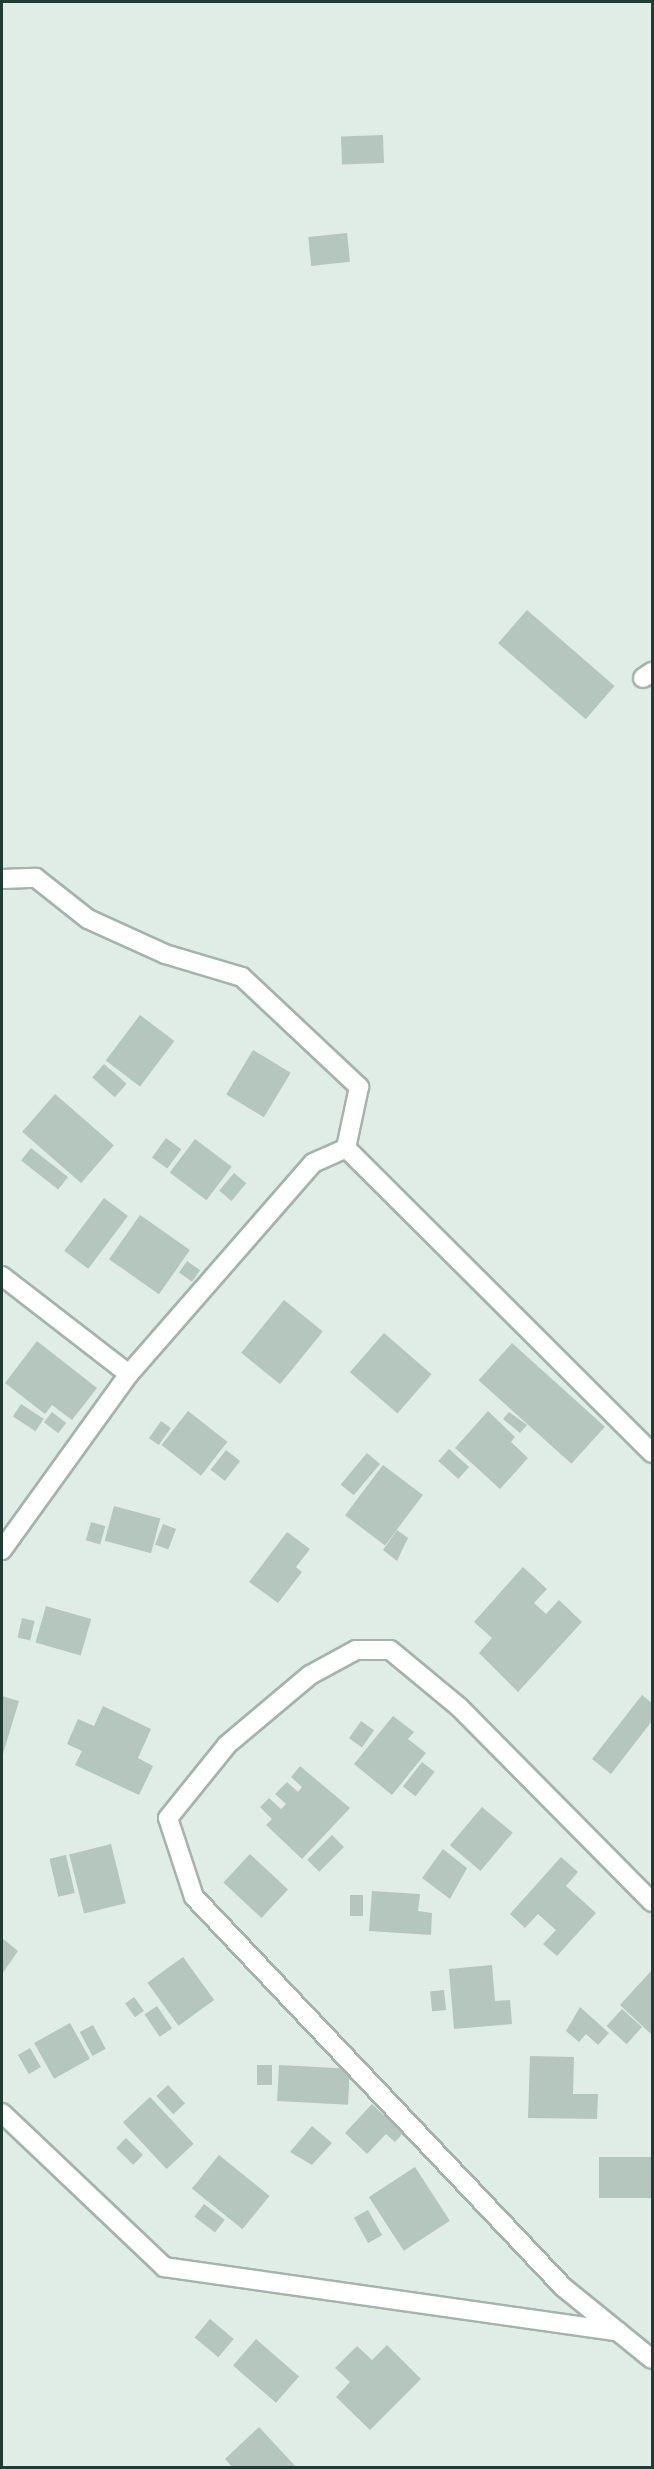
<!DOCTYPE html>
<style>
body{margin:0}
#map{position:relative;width:654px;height:2469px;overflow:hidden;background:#e0ece6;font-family:Lato,sans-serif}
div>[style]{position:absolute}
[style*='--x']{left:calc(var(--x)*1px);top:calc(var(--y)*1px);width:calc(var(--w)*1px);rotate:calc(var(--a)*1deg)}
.building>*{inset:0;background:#b5c6bf;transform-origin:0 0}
.roads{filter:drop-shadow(2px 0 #a3b4ad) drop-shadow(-2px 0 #a3b4ad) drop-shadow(0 2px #a3b4ad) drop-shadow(0 -2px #a3b4ad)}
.lane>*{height:18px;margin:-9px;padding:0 9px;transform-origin:9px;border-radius:9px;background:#fff}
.street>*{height:18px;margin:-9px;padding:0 9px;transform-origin:9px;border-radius:9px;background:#fff}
span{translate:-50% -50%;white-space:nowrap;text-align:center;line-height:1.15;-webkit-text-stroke:4.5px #f1f8f4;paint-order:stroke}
.frame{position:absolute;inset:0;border:3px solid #203c34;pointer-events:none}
</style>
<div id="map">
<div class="building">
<div style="left:383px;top:135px;width:28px;height:42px;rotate:88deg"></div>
<div style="left:347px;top:233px;width:29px;height:39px;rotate:84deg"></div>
<div style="left:527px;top:610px;width:116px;height:44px;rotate:41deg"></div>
<div style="left:140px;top:1015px;width:43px;height:57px;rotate:37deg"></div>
<div style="left:253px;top:1050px;width:44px;height:52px;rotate:31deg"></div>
<div style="left:104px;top:1064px;width:30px;height:18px;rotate:41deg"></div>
<div style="left:55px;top:1094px;width:78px;height:50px;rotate:41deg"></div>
<div style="left:166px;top:1138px;width:19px;height:24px;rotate:36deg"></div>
<div style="left:195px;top:1139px;width:46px;height:42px;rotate:37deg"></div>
<div style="left:31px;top:1148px;width:47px;height:16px;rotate:38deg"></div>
<div style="left:234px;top:1173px;width:16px;height:23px;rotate:40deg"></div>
<div style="left:104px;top:1198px;width:30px;height:66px;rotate:37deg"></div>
<div style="left:140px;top:1215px;width:61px;height:54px;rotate:35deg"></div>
<div style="left:187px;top:1261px;width:16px;height:14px;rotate:35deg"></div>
<div style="left:284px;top:1300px;width:50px;height:68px;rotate:39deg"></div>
<div style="left:384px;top:1333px;width:63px;height:52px;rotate:41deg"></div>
<div style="clip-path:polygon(37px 1341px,97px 1388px,72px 1420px,52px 1405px,45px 1414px,5px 1383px)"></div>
<div style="left:512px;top:1343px;width:125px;height:50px;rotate:42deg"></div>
<div style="left:21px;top:1404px;width:27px;height:15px;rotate:33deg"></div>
<div style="left:188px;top:1411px;width:50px;height:43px;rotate:38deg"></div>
<div style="clip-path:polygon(488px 1411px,515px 1437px,511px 1442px,528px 1458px,500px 1489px,455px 1448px)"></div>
<div style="left:52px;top:1412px;width:18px;height:13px;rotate:38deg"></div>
<div style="clip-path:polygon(509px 1412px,527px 1425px,520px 1433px,503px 1419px)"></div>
<div style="left:161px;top:1421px;width:12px;height:21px;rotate:35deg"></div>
<div style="left:449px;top:1449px;width:27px;height:16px;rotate:42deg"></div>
<div style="left:226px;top:1450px;width:18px;height:25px;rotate:38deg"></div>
<div style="left:367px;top:1453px;width:17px;height:41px;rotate:40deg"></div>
<div style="left:383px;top:1465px;width:50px;height:63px;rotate:37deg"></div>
<div style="left:114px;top:1506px;width:48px;height:36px;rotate:15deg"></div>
<div style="left:91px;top:1522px;width:15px;height:19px;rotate:16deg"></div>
<div style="left:163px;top:1524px;width:14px;height:22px;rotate:21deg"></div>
<div style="clip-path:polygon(397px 1530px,408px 1538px,397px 1561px,383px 1550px)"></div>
<div style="clip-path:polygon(287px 1532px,310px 1549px,296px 1567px,302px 1572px,278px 1603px,249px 1582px)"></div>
<div style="clip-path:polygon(523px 1567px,547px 1589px,534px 1603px,546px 1614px,559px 1600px,582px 1622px,518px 1692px,479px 1653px,492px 1638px,474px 1622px)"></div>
<div style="left:46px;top:1606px;width:47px;height:38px;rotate:16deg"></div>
<div style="left:22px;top:1618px;width:13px;height:20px;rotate:13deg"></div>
<div style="clip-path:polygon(642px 1695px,652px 1703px,652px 1721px,611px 1774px,592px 1759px)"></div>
<div style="clip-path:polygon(2px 1696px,19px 1701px,2px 1757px)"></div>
<div style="clip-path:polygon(103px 1706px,151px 1729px,138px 1758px,153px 1766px,139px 1795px,75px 1765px,82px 1751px,67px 1744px,78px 1719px,94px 1726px)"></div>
<div style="clip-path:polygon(393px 1716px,414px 1732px,408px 1739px,426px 1753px,392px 1795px,354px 1764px)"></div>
<div style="left:361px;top:1721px;width:16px;height:21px;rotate:35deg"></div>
<div style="left:422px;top:1762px;width:16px;height:31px;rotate:38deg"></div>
<div style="clip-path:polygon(300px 1766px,350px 1808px,302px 1859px,266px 1825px,272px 1819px,260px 1807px,269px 1798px,281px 1809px,286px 1804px,275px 1794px,287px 1782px,298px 1792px,302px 1787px,291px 1777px)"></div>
<div style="left:482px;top:1807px;width:40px;height:50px;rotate:40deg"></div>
<div style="left:332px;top:1835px;width:17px;height:35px;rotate:45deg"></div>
<div style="left:111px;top:1844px;width:61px;height:43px;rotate:76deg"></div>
<div style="clip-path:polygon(443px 1849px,467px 1868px,450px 1899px,422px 1878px)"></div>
<div style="left:250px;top:1854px;width:52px;height:39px;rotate:43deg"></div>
<div style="left:66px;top:1855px;width:39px;height:17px;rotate:77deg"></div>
<div style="clip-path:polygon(561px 1857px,578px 1872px,566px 1886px,596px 1913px,557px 1956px,543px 1944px,556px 1930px,538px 1914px,525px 1928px,510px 1914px)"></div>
<div style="clip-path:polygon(372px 1891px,420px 1894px,418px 1911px,432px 1913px,431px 1935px,369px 1931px)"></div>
<div style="left:350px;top:1895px;width:13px;height:21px"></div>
<div style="clip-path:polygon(2px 1938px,18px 1951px,2px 1974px)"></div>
<div style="left:183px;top:1957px;width:53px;height:44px;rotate:54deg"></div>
<div style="clip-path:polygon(492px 1965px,495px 2001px,510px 2000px,512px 2024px,454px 2029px,449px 1969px)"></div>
<div style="clip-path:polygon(652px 1970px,652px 2035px,620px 2005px)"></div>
<div style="left:444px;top:1990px;width:20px;height:14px;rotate:84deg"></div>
<div style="left:134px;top:1997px;width:17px;height:11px;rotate:54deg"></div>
<div style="left:157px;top:2006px;width:27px;height:15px;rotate:56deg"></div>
<div style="clip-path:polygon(580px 2007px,609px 2033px,598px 2045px,586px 2034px,579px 2042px,566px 2031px)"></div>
<div style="left:622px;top:2009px;width:27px;height:23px;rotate:42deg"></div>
<div style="left:70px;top:2023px;width:41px;height:41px;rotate:61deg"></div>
<div style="left:93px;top:2025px;width:27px;height:15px;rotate:62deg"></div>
<div style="left:30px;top:2048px;width:22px;height:14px;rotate:60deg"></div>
<div style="clip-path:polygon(530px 2056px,574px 2057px,573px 2094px,598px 2094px,597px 2119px,528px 2118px)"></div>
<div style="left:257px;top:2065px;width:15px;height:20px"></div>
<div style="left:279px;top:2065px;width:71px;height:36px;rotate:3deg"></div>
<div style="left:168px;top:2085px;width:25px;height:16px;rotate:47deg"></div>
<div style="left:150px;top:2097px;width:64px;height:37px;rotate:47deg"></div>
<div style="clip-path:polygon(372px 2104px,403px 2133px,395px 2142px,386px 2134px,367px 2154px,345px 2133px)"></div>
<div style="clip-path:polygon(312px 2126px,332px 2143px,312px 2165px,290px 2152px)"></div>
<div style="left:126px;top:2138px;width:24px;height:14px;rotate:45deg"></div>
<div style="left:219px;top:2155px;width:65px;height:43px;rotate:39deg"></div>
<div style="left:652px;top:2157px;width:41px;height:53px;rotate:90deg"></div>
<div style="left:415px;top:2167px;width:64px;height:55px;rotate:57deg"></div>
<div style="left:204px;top:2204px;width:26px;height:16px;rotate:37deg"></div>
<div style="left:368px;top:2210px;width:29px;height:16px;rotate:61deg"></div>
<div style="left:210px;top:2319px;width:31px;height:24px;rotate:40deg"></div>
<div style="left:256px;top:2339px;width:57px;height:35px;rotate:41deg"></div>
<div style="clip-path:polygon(387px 2345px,421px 2379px,370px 2430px,336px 2397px,350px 2382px,335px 2368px,357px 2346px,372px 2360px)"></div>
<div style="clip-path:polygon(259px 2427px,297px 2468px,233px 2468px,225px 2459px)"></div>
</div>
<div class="roads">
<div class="lane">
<div style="--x:643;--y:678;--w:11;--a:-34"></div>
</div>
<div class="street">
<div style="--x:2;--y:879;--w:34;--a:-2"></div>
<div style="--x:36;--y:878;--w:66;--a:38.3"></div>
<div style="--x:88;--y:919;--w:85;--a:24.4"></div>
<div style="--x:165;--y:954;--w:80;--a:16.6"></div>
<div style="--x:242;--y:977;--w:161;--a:43.2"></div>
<div style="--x:359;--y:1087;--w:62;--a:102"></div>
<div style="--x:346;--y:1148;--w:432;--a:44.9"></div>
<div style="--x:2;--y:1276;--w:160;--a:37.7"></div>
<div style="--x:2;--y:1550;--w:217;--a:-54.2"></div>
<div style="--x:129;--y:1374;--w:280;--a:-48.9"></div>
<div style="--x:313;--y:1163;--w:36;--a:-24"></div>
<div style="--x:652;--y:1902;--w:274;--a:-134.7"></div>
<div style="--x:459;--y:1707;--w:89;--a:-140.4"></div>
<div style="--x:390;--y:1650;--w:34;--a:180"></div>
<div style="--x:356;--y:1650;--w:52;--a:151.5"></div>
<div style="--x:310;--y:1675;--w:109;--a:139.9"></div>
<div style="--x:227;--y:1745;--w:94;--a:128.9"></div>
<div style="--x:168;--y:1818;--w:83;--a:71.8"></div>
<div style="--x:194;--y:1897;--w:537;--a:46.58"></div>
<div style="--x:563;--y:2287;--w:114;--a:39"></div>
<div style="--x:2;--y:2113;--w:224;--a:43.5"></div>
<div style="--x:164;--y:2267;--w:459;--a:8.1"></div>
</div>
</div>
<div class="frame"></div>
</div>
